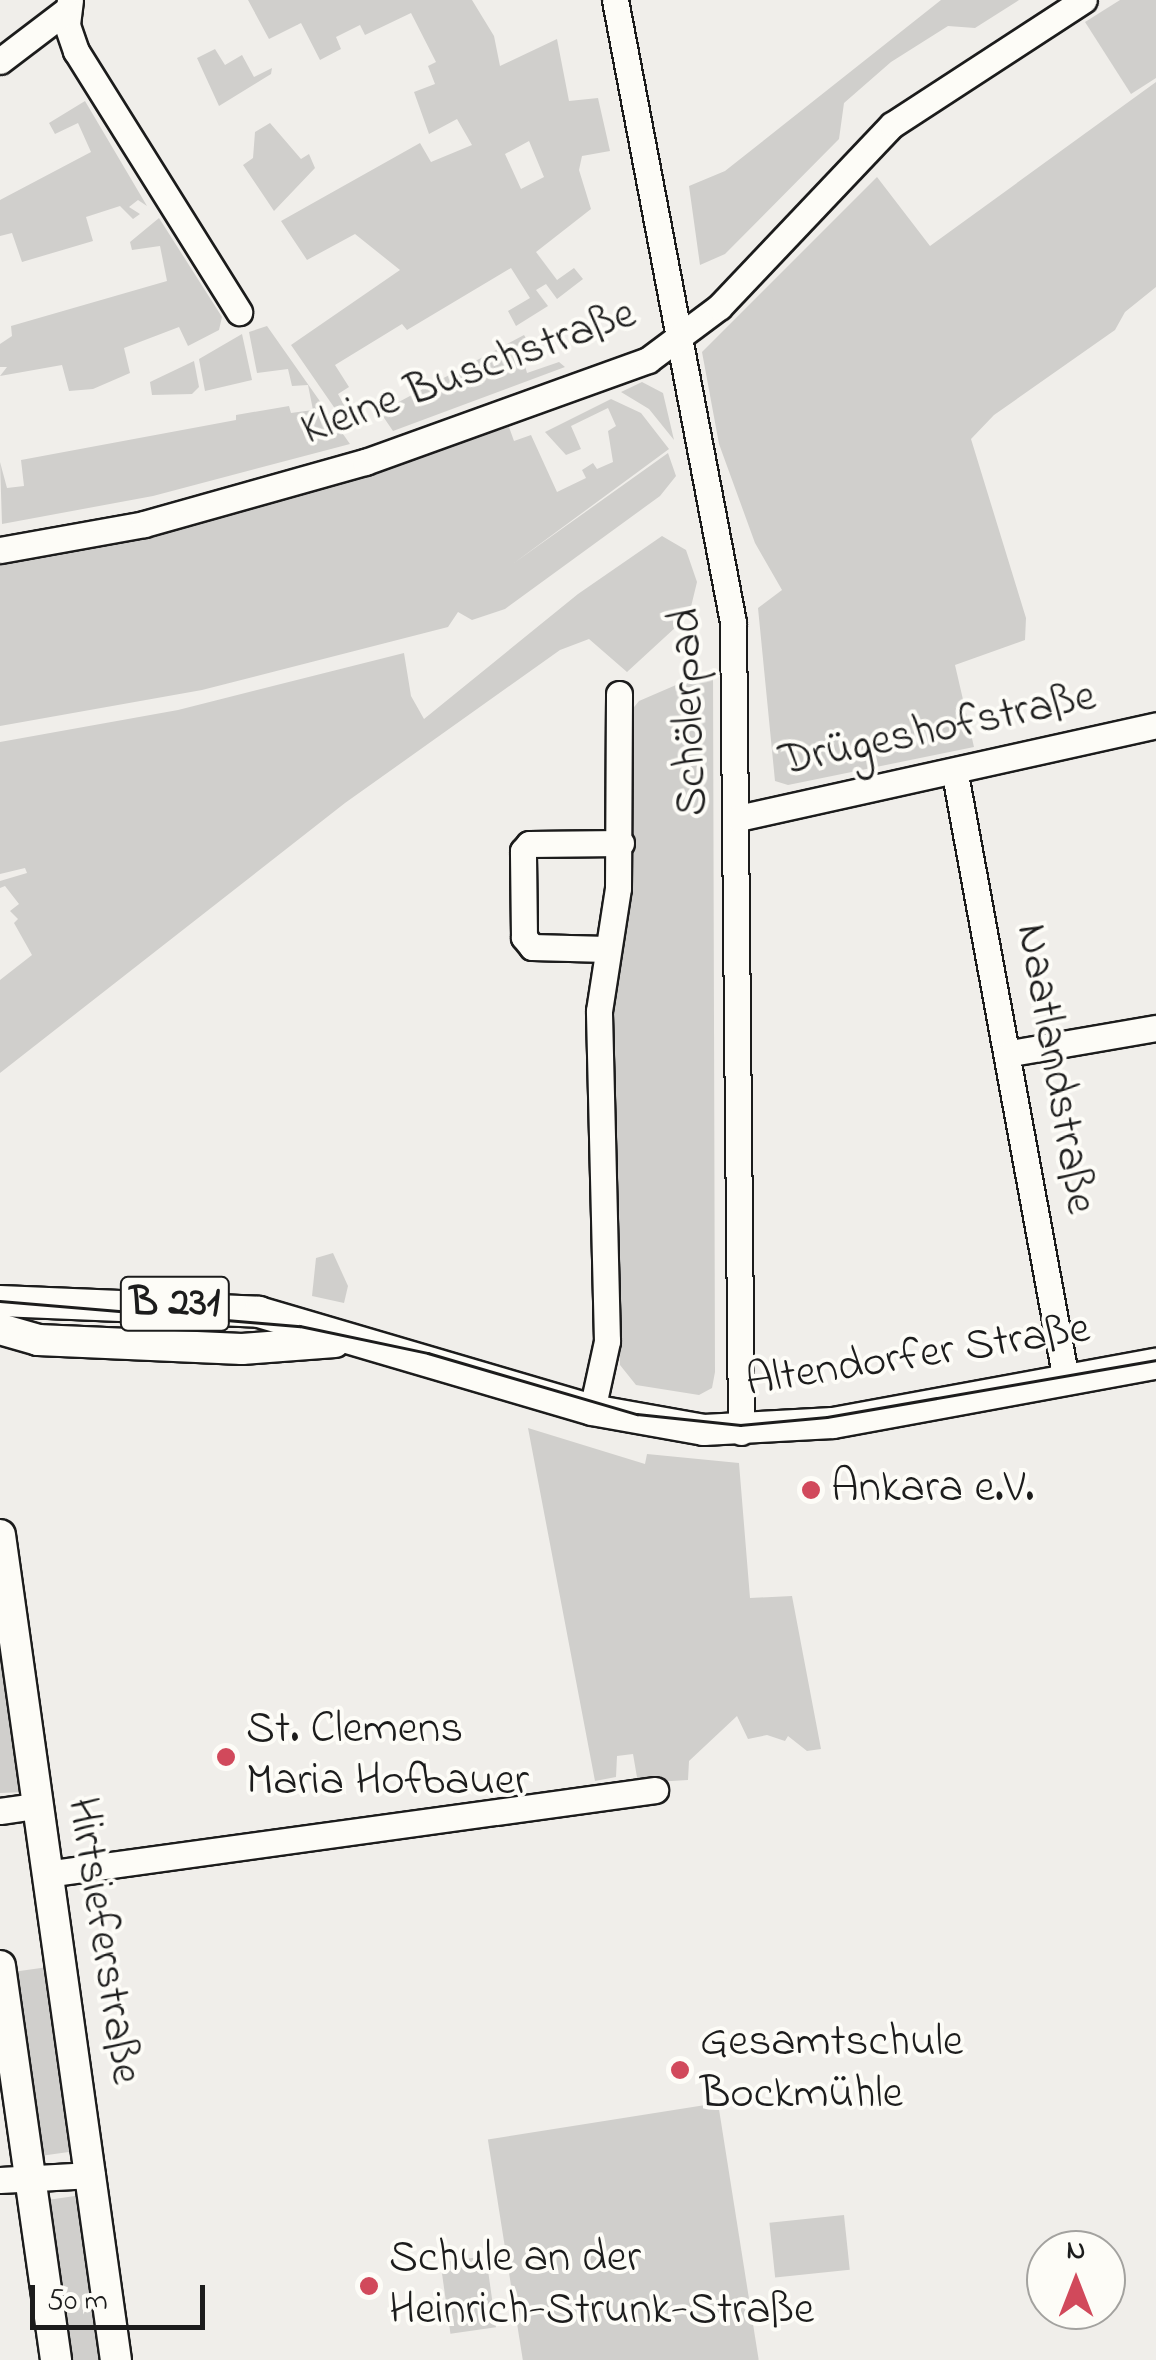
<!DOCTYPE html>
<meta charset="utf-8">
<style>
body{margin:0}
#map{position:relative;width:1156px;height:2360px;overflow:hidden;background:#f0eeea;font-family:"Indie Flower",sans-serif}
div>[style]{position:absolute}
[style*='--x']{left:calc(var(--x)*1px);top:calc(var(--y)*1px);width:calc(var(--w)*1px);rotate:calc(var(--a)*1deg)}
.green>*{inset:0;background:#d0cfcc;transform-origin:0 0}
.roads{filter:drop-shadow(2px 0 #1c1c1c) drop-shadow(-2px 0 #1c1c1c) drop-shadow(0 2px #1c1c1c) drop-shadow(0 -2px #1c1c1c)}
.minor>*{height:25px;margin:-12.5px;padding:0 12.5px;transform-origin:12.5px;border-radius:12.5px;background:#fdfcf7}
.major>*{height:30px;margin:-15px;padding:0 15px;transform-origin:15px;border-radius:15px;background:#fdfcf7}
.tram>*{height:2.5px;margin:-1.25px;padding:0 1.25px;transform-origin:1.25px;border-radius:1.25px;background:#1c1c1c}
.dots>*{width:28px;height:28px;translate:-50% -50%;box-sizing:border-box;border:5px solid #fdfcf7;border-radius:50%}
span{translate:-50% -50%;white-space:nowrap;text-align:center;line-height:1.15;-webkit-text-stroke:8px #fdfcf7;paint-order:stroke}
.shield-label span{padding:2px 8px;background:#fdfcf7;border:2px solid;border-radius:8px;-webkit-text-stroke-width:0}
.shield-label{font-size:42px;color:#1c1c1c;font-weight:700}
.street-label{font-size:45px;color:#1c1c1c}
.poi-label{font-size:45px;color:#1c1c1c}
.left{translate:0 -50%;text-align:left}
.north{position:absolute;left:1026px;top:2230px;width:100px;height:100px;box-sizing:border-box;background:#fdfcf7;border:2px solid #a3a29f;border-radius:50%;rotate:0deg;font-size:28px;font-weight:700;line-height:40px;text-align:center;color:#1c1c1c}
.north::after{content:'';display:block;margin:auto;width:35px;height:45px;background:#d1495b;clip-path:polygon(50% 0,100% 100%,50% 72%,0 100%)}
.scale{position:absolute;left:30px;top:2285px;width:175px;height:45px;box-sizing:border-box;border:5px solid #1c1c1c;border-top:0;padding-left:12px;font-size:30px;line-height:35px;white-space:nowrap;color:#1c1c1c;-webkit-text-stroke:8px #fdfcf7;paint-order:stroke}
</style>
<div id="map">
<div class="green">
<div style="clip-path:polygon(evenodd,248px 0,472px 0,494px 36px,500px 66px,557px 39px,569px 101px,598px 98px,610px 151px,582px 156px,579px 170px,591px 209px,536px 252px,557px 280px,574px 268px,583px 279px,557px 299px,546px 284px,536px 290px,548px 306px,516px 326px,508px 311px,530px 298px,511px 268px,407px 330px,402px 324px,335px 365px,349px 387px,338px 394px,345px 407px,338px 413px,291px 345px,400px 270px,355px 234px,307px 260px,281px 221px,420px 143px,431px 162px,472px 145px,457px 119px,429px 134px,414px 92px,435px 84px,428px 66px,436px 62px,411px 13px,365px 35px,360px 25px,336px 37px,341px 49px,320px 60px,301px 23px,269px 39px,248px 0,529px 141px,544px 177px,521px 189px,505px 154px,529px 141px)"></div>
<div style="clip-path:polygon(941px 0,1019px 0,975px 28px,948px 26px,891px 62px,844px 103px,839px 139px,725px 254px,700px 265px,689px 186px,725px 171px)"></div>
<div style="clip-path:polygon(1120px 0,1156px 0,1156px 78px,1131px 94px,1085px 22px)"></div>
<div style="clip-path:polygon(215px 49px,225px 65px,242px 55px,254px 77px,272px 68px,271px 74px,219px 106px,197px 58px)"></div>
<div style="clip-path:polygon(1156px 82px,1156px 287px,1125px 312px,1115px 330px,994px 415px,971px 439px,1026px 618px,1025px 640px,955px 665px,974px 747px,788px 785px,775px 781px,758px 608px,782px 590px,755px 543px,719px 444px,702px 352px,877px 177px,930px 246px)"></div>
<div style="clip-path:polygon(85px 101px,147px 206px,138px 200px,129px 207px,140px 214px,133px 219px,120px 206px,86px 217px,93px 241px,22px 262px,12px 233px,0 236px,0 200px,91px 152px,78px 123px,55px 134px,49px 123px)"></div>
<div style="clip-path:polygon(270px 123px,301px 159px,309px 154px,315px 168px,274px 211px,243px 165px,253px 158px,255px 132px)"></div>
<div style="clip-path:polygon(159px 218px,222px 317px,219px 330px,188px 346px,179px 327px,124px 348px,130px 373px,93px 389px,69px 391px,62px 365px,0 376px,7px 367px,0 367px,0 344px,12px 336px,11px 326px,167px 281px,160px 246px,132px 250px,130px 242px)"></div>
<div style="clip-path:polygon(267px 326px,350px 444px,153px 496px,2px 524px,0 462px,7px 488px,24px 486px,21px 460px,236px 420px,236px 415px,289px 406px,291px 413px,313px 410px,308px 385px,292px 386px,288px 369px,257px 373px,249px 332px)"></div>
<div style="clip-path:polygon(242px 334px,252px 380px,205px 391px,199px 359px)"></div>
<div style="clip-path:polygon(524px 335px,535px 353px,523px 358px,527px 373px,559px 362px,565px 367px,393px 431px,380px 412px)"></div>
<div style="clip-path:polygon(194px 361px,199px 387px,192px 394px,152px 395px,150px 382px)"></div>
<div style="clip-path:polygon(642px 382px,663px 393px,674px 440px,649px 409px,621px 392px)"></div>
<div style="clip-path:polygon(611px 399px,641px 413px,669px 449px,514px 563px,668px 453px,676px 476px,660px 496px,505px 609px,472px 620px,458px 612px,448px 627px,202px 690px,0 726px,0 560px,306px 492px,509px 427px,514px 441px,531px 435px,557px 492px,586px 478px,582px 470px,593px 463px,597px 469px,613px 462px,608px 431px,616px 426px,608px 408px,571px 426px,581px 449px,566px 455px,545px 432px)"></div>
<div style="clip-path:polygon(662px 536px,686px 550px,697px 582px,689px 615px,627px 672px,589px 639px,560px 650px,345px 803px,0 1073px,0 980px,32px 955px,14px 923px,18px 919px,10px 911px,19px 904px,5px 886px,0 888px,0 881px,27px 873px,25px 868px,0 874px,0 742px,178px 710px,404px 653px,411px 696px,424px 719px,578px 594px)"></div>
<div style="clip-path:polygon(713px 669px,715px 1372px,712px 1388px,699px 1395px,636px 1385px,620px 1365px,611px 992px,628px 914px,630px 712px,639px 701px)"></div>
<div style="clip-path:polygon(333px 1253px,348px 1286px,344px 1303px,312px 1296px,316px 1258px)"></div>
<div style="clip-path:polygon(528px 1428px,645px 1464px,647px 1454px,739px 1463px,750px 1598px,792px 1596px,821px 1749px,807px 1751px,788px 1736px,785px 1741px,767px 1735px,748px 1739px,737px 1716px,689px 1761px,688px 1780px,638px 1783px,633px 1754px,617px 1756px,616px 1777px,595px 1781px)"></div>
<div style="clip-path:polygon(0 1620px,24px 1792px,0 1793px)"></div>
<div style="left:48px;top:1967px;width:186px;height:34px;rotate:82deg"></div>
<div style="left:718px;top:2103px;width:260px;height:233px;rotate:81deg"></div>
<div style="left:82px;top:2195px;width:167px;height:37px;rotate:82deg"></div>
<div style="left:844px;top:2215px;width:55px;height:75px;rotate:84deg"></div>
<div style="left:486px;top:2256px;width:72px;height:46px;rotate:82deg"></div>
</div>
<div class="roads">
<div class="minor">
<div style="--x:70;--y:0;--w:25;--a:97"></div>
<div style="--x:67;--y:25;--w:28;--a:71"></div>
<div style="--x:76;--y:51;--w:308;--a:58"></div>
<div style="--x:615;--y:0;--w:633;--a:79.26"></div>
<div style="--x:733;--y:622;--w:810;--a:89.43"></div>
<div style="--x:0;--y:61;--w:84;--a:-37.3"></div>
<div style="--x:0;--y:550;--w:146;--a:-10.2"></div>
<div style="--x:144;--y:524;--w:230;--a:-15.7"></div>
<div style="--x:365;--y:462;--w:301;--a:-19.8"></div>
<div style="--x:648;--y:360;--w:89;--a:-36.7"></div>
<div style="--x:719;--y:307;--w:251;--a:-46.5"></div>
<div style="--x:892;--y:125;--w:229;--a:-33.1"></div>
<div style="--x:955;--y:774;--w:616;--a:79.62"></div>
<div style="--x:738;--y:818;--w:428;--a:-12.5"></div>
<div style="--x:607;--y:949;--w:75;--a:-178.5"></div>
<div style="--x:532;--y:947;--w:13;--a:-129"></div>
<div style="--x:524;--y:937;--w:86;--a:-90.7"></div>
<div style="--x:523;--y:851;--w:9;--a:-49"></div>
<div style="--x:529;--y:844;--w:92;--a:-0.6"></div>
<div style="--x:1011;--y:1053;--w:147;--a:-9.8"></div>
<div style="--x:592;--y:1410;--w:71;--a:-77.7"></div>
<div style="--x:607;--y:1341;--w:330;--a:-91.4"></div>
<div style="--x:599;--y:1011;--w:124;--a:-81.2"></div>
<div style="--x:618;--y:888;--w:194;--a:-89.7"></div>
<div style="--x:0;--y:1811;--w:36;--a:-8"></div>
<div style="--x:46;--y:1874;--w:615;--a:-7.85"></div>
<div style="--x:0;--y:2180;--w:92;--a:-3.1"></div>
</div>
<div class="major">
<div style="--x:0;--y:1301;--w:259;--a:2.4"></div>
<div style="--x:259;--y:1312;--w:347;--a:16.4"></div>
<div style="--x:592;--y:1410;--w:114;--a:10.1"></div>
<div style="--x:704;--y:1430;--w:129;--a:-3.1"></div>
<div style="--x:833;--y:1423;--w:328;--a:-10.4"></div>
<div style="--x:0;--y:1329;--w:40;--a:16"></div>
<div style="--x:38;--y:1340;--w:204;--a:2.5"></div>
<div style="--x:242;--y:1349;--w:93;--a:-4.3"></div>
<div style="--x:0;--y:1535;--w:833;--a:82"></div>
<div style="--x:0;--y:1966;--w:398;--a:81.9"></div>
</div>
</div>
<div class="tram">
<div style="--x:0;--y:1301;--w:301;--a:4.8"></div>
<div style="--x:300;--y:1326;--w:131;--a:11.9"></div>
<div style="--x:428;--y:1353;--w:218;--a:16.3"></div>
<div style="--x:637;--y:1414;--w:104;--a:6.1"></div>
<div style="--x:740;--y:1425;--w:87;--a:-5.3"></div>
<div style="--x:827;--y:1417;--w:334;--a:-9.8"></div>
</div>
<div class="dots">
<div style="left:811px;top:1490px;background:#d1495b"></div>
<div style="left:226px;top:1757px;background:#d1495b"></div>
<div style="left:680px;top:2070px;background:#d1495b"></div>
<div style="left:369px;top:2286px;background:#d1495b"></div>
</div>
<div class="shield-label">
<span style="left:175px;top:1304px">B 231</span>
</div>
<div class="street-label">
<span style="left:469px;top:374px;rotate:-20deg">Kleine Buschstraße</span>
<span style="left:691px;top:712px;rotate:-92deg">Schölerpad</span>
<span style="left:938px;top:731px;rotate:-12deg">Drügeshofstraße</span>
<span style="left:1054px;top:1069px;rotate:80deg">Naatlandstraße</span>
<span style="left:918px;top:1357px;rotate:-9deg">Altendorfer Straße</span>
<span style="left:102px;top:1941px;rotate:81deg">Hirtsieferstraße</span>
</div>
<div class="poi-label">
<span class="left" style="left:831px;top:1490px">Ankara e.V.</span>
<span class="left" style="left:246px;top:1757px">St. Clemens<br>Maria Hofbauer</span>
<span class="left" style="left:700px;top:2070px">Gesamtschule<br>Bockmühle</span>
<span class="left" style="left:389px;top:2286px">Schule an der<br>Heinrich-Strunk-Straße</span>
</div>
<div class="north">N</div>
<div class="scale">50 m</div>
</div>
